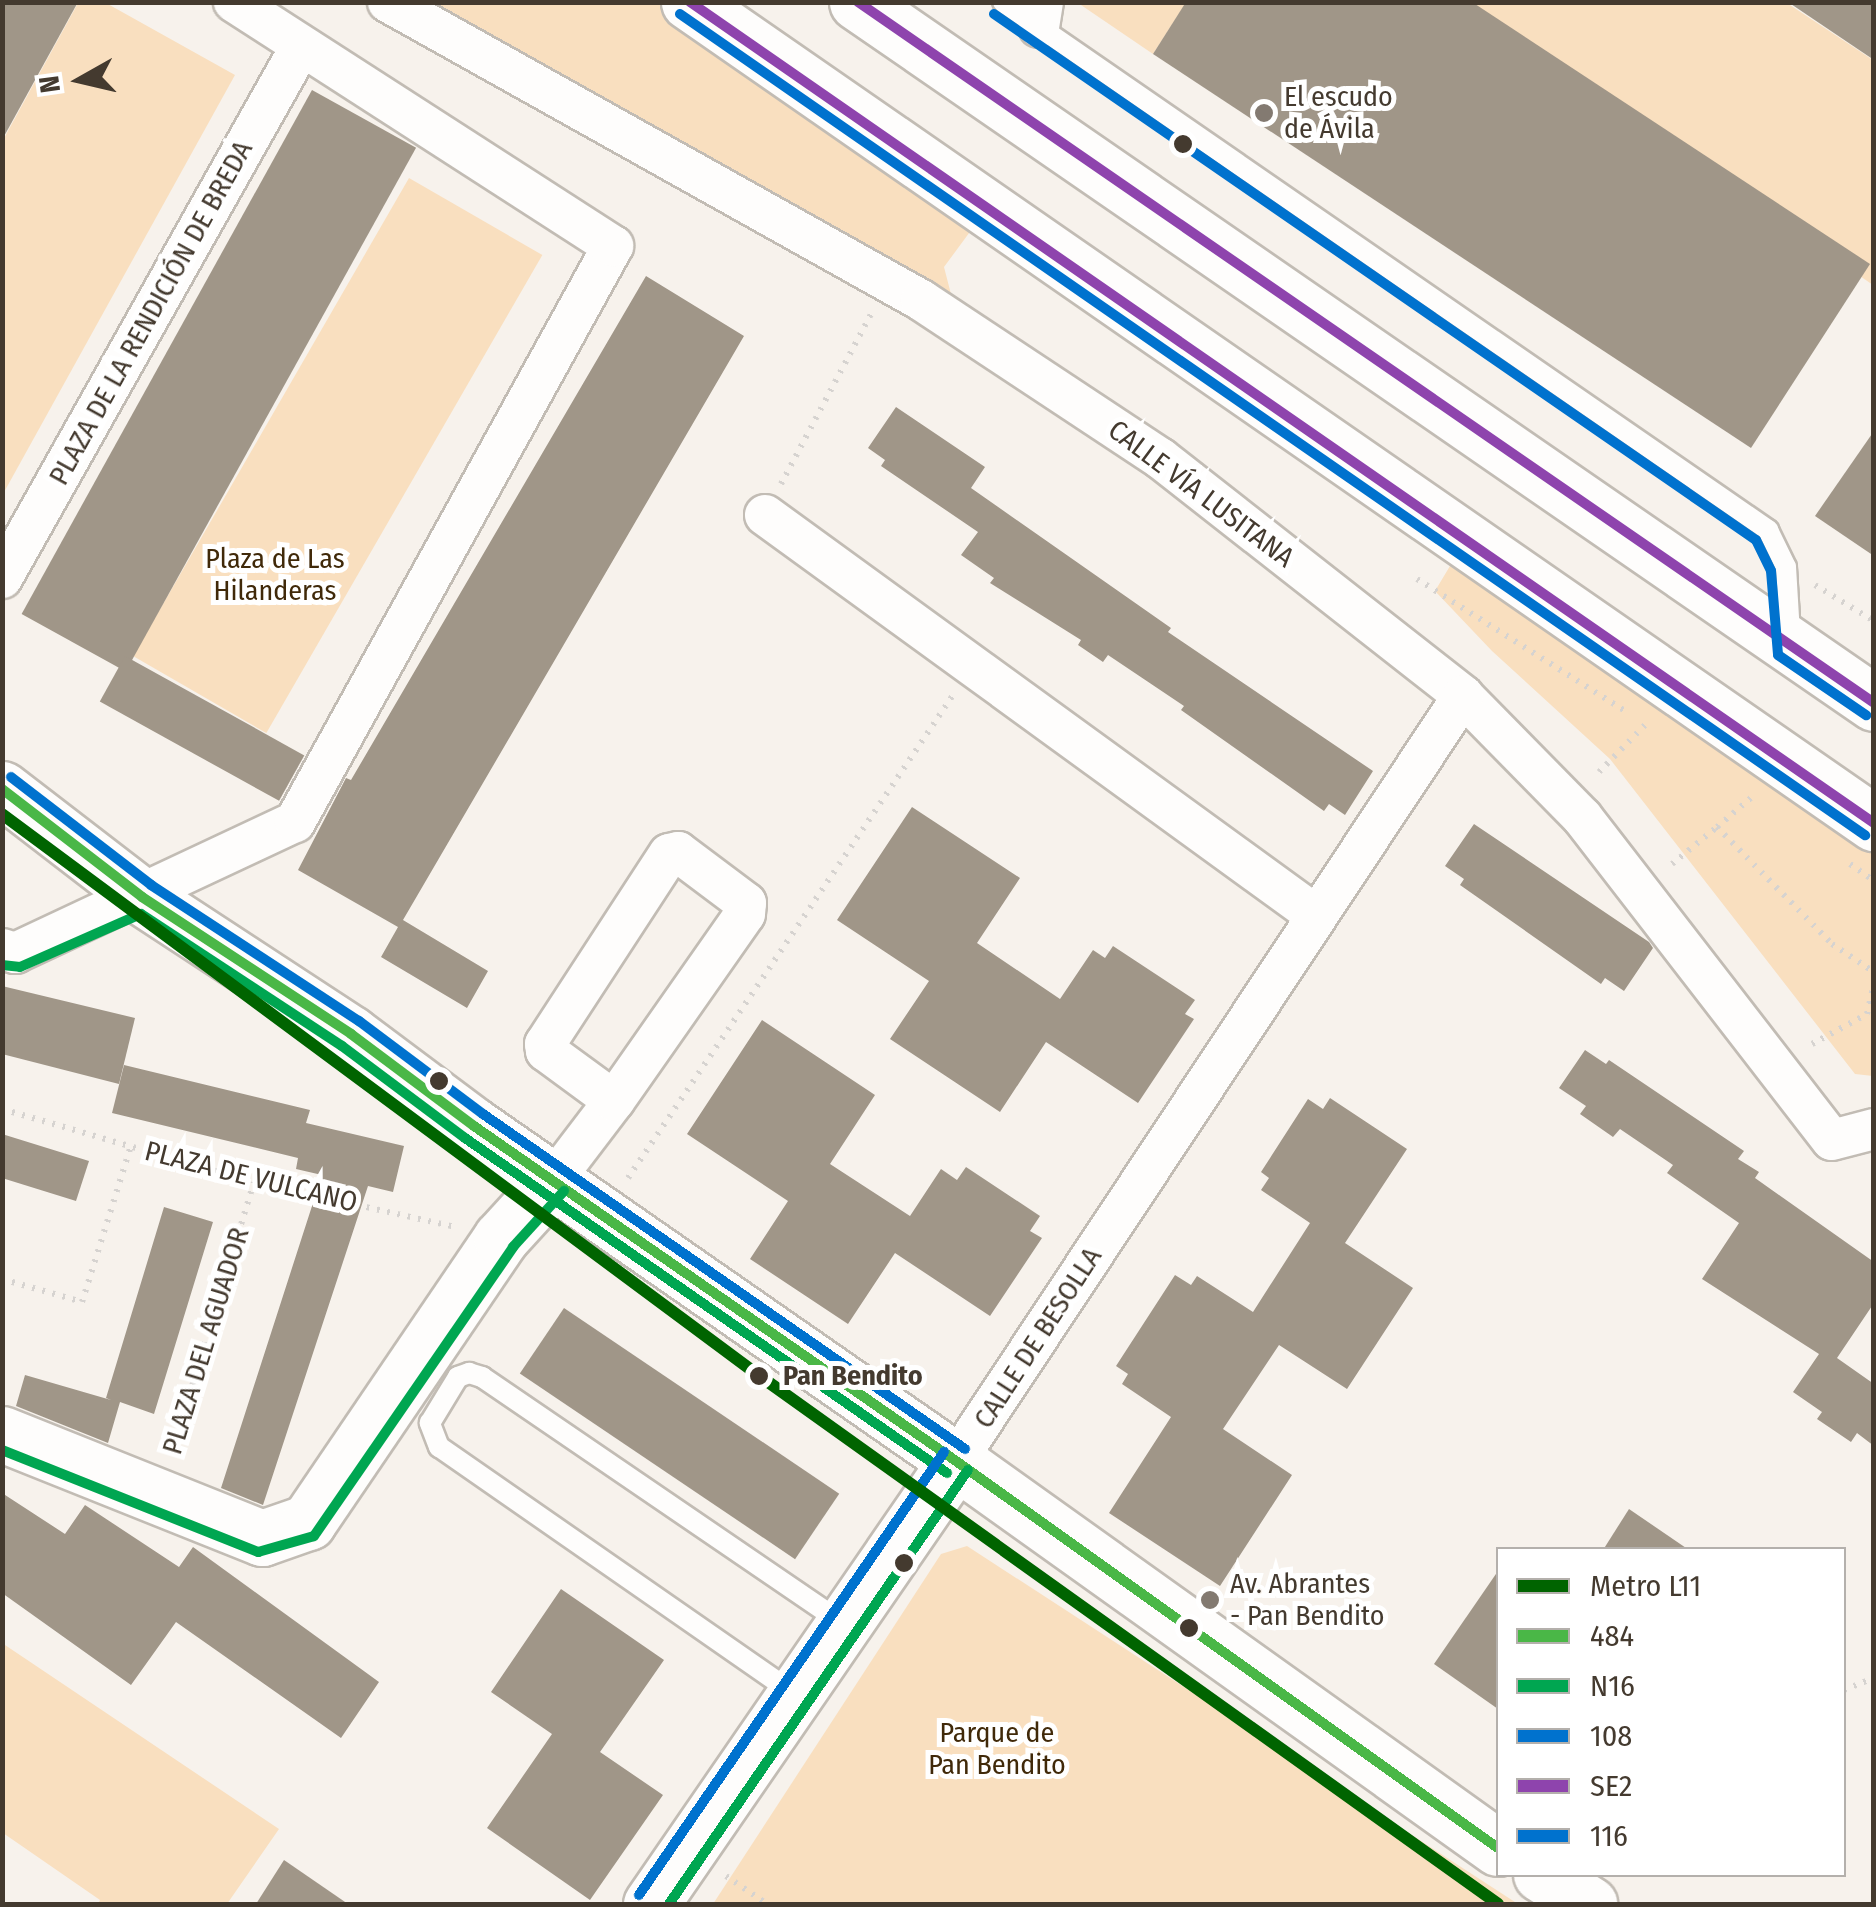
<!DOCTYPE html>
<meta charset="utf-8">
<style>
body{margin:0}
#map{position:relative;width:1876px;height:1907px;overflow:hidden;background:#f7f2ec;font-family:"Fira Sans Condensed",sans-serif}
div>[style]{position:absolute}
[style*='--x']{left:calc(var(--x)*1px);top:calc(var(--y)*1px);width:calc(var(--w)*1px);rotate:calc(var(--a)*1deg)}
.green>*{inset:0;background:#f9dfbf;transform-origin:0 0}
.building>*{inset:0;background:#a09688;transform-origin:0 0}
.path>*{height:6px;margin-top:-3px;transform-origin:0;background:repeating-linear-gradient(90deg,#d6d3d0 0 2.5px,transparent 0 10.5px)}
.roads{filter:drop-shadow(2px 0 #c2bcb4) drop-shadow(-2px 0 #c2bcb4) drop-shadow(0 2px #c2bcb4) drop-shadow(0 -2px #c2bcb4)}
.lane>*{height:20px;margin:-10px;padding:0 10px;transform-origin:10px;border-radius:10px;background:#fefdfc}
.street>*{height:40px;margin:-20px;padding:0 20px;transform-origin:20px;border-radius:20px;background:#fefdfc}
.secondary>*{height:55px;margin:-27.5px;padding:0 27.5px;transform-origin:27.5px;border-radius:27.5px;background:#fefdfc}
.primary>*{height:55px;margin:-27.5px;padding:0 27.5px;transform-origin:27.5px;border-radius:27.5px;background:#fefdfc}
.bus-1>*{height:10px;margin:-5px;padding:0 5px;transform-origin:5px;border-radius:5px;background:#4ab747}
.bus-2>*{height:10px;margin:-5px;padding:0 5px;transform-origin:5px;border-radius:5px;background:#00a651}
.bus-3>*{height:10px;margin:-5px;padding:0 5px;transform-origin:5px;border-radius:5px;background:#0072ce}
.bus-4>*{height:10px;margin:-5px;padding:0 5px;transform-origin:5px;border-radius:5px;background:#8e44ad}
.bus-5>*{height:10px;margin:-5px;padding:0 5px;transform-origin:5px;border-radius:5px;background:#0072ce}
.metro-1>*{height:12px;margin:-6px;padding:0 6px;transform-origin:6px;border-radius:6px;background:#006400}
.dots>*{width:28px;height:28px;translate:-50% -50%;box-sizing:border-box;border:5px solid #fff;border-radius:50%}
span{translate:-50% -50%;white-space:nowrap;text-align:center;line-height:1.15;-webkit-text-stroke:10px #fff;paint-order:stroke}
.poi-label{font-size:28px;color:#443a2f}
.left{translate:0 -50%;text-align:left}
.street-label{font-size:28px;color:#443a2f}
.park-label{font-size:28px;color:#402909}
.stop-label{font-size:28px;color:#443a2f;font-weight:700}
.frame{position:absolute;inset:0;border:5px solid #443a2f;pointer-events:none}
.legend{position:absolute;left:1496px;top:1547px;width:350px;height:330px;box-sizing:border-box;background:#fff;border:2px solid #b4b0ac;margin:0;padding:12px 18px;list-style:none;font-size:30px;color:#443a2f}
.legend li{display:flex;align-items:center;gap:20px;height:50px}
.legend b{width:50px;border:2px solid #b4b0ac}
.north{position:absolute;left:30px;top:30px;width:100px;height:100px;-webkit-text-stroke:8px #fff;paint-order:stroke;rotate:262deg;font-size:28px;font-weight:700;line-height:40px;text-align:center;color:#443a2f}
.north::after{content:'';display:block;margin:auto;width:35px;height:45px;background:#443a2f;clip-path:polygon(50% 0,100% 100%,50% 72%,0 100%)}
</style>
<div id="map">
<div class="green">
<div style="clip-path:polygon(78px 3px,106px 3px,235px 75px,3px 494px,3px 140px)"></div>
<div style="clip-path:polygon(425px 3px,657px 3px,975px 225px,944px 267px,953px 302px)"></div>
<div style="clip-path:polygon(1078px 3px,1186px 3px,1153px 54px)"></div>
<div style="clip-path:polygon(1463px 3px,1787px 3px,1873px 60px,1873px 285px)"></div>
<div style="left:409px;top:178px;width:154px;height:552px;rotate:30deg"></div>
<div style="clip-path:polygon(1459px 551px,1873px 841px,1873px 1076px,1855px 1074px,1610px 759px,1492px 651px,1435px 591px)"></div>
<div style="clip-path:polygon(967px 1546px,1518px 1904px,713px 1904px,941px 1554px)"></div>
<div style="clip-path:polygon(2px 1643px,279px 1829px,227px 1904px,98px 1904px,100px 1900px,3px 1833px)"></div>
</div>
<div class="building">
<div style="clip-path:polygon(2px 2px,78px 2px,2px 140px)"></div>
<div style="clip-path:polygon(1186px 2px,1472px 2px,1870px 264px,1751px 448px,1153px 54px)"></div>
<div style="clip-path:polygon(1788px 2px,1874px 2px,1874px 60px)"></div>
<div style="left:312px;top:90px;width:119px;height:599px;rotate:29deg"></div>
<div style="clip-path:polygon(646px 276px,744px 336px,403px 920px,488px 971px,467px 1008px,381px 957px,398px 927px,298px 870px,346px 778px,351px 780px)"></div>
<div style="clip-path:polygon(896px 407px,985px 467px,971px 488px,1171px 628px,1168px 632px,1373px 771px,1345px 815px,1329px 804px,1324px 811px,1181px 710px,1184px 706px,1108px 655px,1103px 662px,1078px 645px,1081px 640px,990px 583px,994px 578px,961px 555px,978px 532px,881px 466px,885px 460px,868px 448px)"></div>
<div style="clip-path:polygon(1874px 431px,1874px 556px,1815px 516px)"></div>
<div style="left:125px;top:656px;width:205px;height:52px;rotate:29deg"></div>
<div style="clip-path:polygon(912px 807px,1020px 878px,977px 943px,1060px 999px,1093px 950px,1105px 958px,1113px 946px,1195px 1000px,1185px 1014px,1194px 1019px,1138px 1103px,1046px 1042px,1000px 1112px,890px 1039px,929px 981px,837px 920px)"></div>
<div style="clip-path:polygon(1474px 824px,1649px 942px,1653px 948px,1624px 991px,1605px 978px,1601px 984px,1460px 885px,1464px 879px,1445px 866px)"></div>
<div style="clip-path:polygon(2px 986px,135px 1018px,119px 1084px,2px 1054px)"></div>
<div style="clip-path:polygon(762px 1020px,875px 1095px,830px 1164px,910px 1216px,941px 1169px,957px 1180px,966px 1167px,1040px 1216px,1030px 1231px,1042px 1238px,990px 1316px,895px 1253px,848px 1324px,750px 1259px,788px 1201px,687px 1134px)"></div>
<div style="clip-path:polygon(1585px 1050px,1606px 1064px,1609px 1060px,1744px 1151px,1738px 1159px,1759px 1172px,1755px 1178px,1874px 1262px,1874px 1303px,1837px 1358px,1874px 1384px,1874px 1446px,1857px 1433px,1851px 1442px,1817px 1419px,1822px 1412px,1793px 1392px,1819px 1354px,1702px 1279px,1739px 1223px,1667px 1173px,1673px 1165px,1620px 1129px,1613px 1137px,1580px 1114px,1586px 1106px,1559px 1088px)"></div>
<div style="clip-path:polygon(124px 1065px,310px 1110px,306px 1123px,404px 1146px,393px 1192px,368px 1186px,263px 1505px,221px 1488px,322px 1175px,296px 1169px,298px 1158px,112px 1113px)"></div>
<div style="clip-path:polygon(1330px 1098px,1407px 1149px,1345px 1243px,1413px 1288px,1347px 1389px,1279px 1345px,1223px 1429px,1292px 1475px,1220px 1586px,1109px 1513px,1171px 1417px,1122px 1384px,1128px 1374px,1116px 1366px,1175px 1275px,1191px 1285px,1197px 1276px,1253px 1312px,1310px 1223px,1261px 1190px,1269px 1178px,1261px 1172px,1308px 1099px,1323px 1109px)"></div>
<div style="clip-path:polygon(2px 1134px,89px 1161px,76px 1201px,2px 1178px)"></div>
<div style="clip-path:polygon(164px 1207px,213px 1222px,154px 1414px,120px 1402px,108px 1443px,16px 1406px,25px 1375px,111px 1400px,106px 1398px)"></div>
<div style="left:564px;top:1308px;width:332px;height:79px;rotate:34deg"></div>
<div style="clip-path:polygon(2px 1493px,65px 1534px,85px 1505px,179px 1567px,193px 1547px,379px 1682px,341px 1738px,176px 1622px,131px 1685px,2px 1593px)"></div>
<div style="clip-path:polygon(1629px 1509px,1689px 1550px,1603px 1550px)"></div>
<div style="clip-path:polygon(1498px 1571px,1498px 1709px,1434px 1664px)"></div>
<div style="clip-path:polygon(561px 1589px,664px 1660px,600px 1752px,663px 1795px,590px 1900px,487px 1828px,552px 1734px,491px 1692px)"></div>
<div style="clip-path:polygon(284px 1860px,348px 1904px,256px 1904px)"></div>
</div>
<div class="path">
<div style="--x:781;--y:484;--w:192;--a:-62.1"></div>
<div style="--x:1417;--y:579;--w:246;--a:32.4"></div>
<div style="--x:1815;--y:585;--w:69;--a:31.4"></div>
<div style="--x:1599;--y:772;--w:67;--a:-45.6"></div>
<div style="--x:1717;--y:827;--w:46;--a:-40.6"></div>
<div style="--x:1672;--y:864;--w:58;--a:-39.4"></div>
<div style="--x:1717;--y:827;--w:164;--a:45.5"></div>
<div style="--x:1832;--y:944;--w:50;--a:33.7"></div>
<div style="--x:1850;--y:864;--w:29;--a:35"></div>
<div style="--x:1812;--y:1044;--w:63;--a:-28.6"></div>
<div style="--x:1867;--y:1014;--w:31;--a:-77"></div>
<div style="--x:2;--y:1109;--w:262;--a:16.2"></div>
<div style="--x:254;--y:1182;--w:207;--a:12.6"></div>
<div style="--x:628;--y:1178;--w:582;--a:-56.06"></div>
<div style="--x:2;--y:1279;--w:83;--a:16"></div>
<div style="--x:82;--y:1302;--w:164;--a:-72.6"></div>
<div style="--x:171;--y:1455;--w:285;--a:-73.1"></div>
<div style="--x:1844;--y:1690;--w:32;--a:-22"></div>
<div style="--x:726;--y:1876;--w:50;--a:34.3"></div>
</div>
<div class="roads">
<div class="lane">
<div style="--x:1003;--y:2;--w:930;--a:34.61"></div>
<div style="--x:1768;--y:530;--w:41;--a:64.1"></div>
<div style="--x:1786;--y:567;--w:68;--a:86.6"></div>
<div style="--x:792;--y:1692;--w:430;--a:-145.2"></div>
<div style="--x:439;--y:1447;--w:26;--a:-111"></div>
<div style="--x:430;--y:1423;--w:54;--a:-58.7"></div>
<div style="--x:458;--y:1377;--w:12;--a:-20"></div>
<div style="--x:469;--y:1373;--w:14;--a:17"></div>
<div style="--x:482;--y:1377;--w:436;--a:34.3"></div>
</div>
<div class="street">
<div style="--x:388;--y:2;--w:611;--a:29.21"></div>
<div style="--x:921;--y:300;--w:287;--a:33.5"></div>
<div style="--x:1160;--y:458;--w:385;--a:38.1"></div>
<div style="--x:1463;--y:696;--w:170;--a:45.5"></div>
<div style="--x:1582;--y:817;--w:408;--a:52.3"></div>
<div style="--x:1832;--y:1140;--w:43;--a:-14.7"></div>
<div style="--x:1039;--y:27;--w:25;--a:-81"></div>
<div style="--x:765;--y:515;--w:682;--a:36"></div>
<div style="--x:2;--y:578;--w:608;--a:-60.65"></div>
<div style="--x:2;--y:949;--w:14;--a:17"></div>
<div style="--x:15;--y:953;--w:309;--a:-25.1"></div>
<div style="--x:295;--y:822;--w:658;--a:-61.1"></div>
<div style="--x:613;--y:246;--w:451;--a:-147.2"></div>
<div style="--x:553;--y:1181;--w:101;--a:-52.7"></div>
<div style="--x:614;--y:1101;--w:228;--a:-55"></div>
<div style="--x:745;--y:914;--w:11;--a:-85"></div>
<div style="--x:746;--y:903;--w:85;--a:-143.1"></div>
<div style="--x:678;--y:852;--w:9;--a:167"></div>
<div style="--x:669;--y:854;--w:227;--a:123.1"></div>
<div style="--x:545;--y:1044;--w:7;--a:82"></div>
<div style="--x:546;--y:1051;--w:84;--a:36.3"></div>
<div style="--x:956;--y:1461;--w:918;--a:-56.47"></div>
</div>
<div class="secondary">
<div style="--x:2;--y:789;--w:177;--a:37.6"></div>
<div style="--x:142;--y:897;--w:250;--a:33.2"></div>
<div style="--x:351;--y:1034;--w:154;--a:36.8"></div>
<div style="--x:474;--y:1126;--w:587;--a:34.8"></div>
<div style="--x:956;--y:1461;--w:666;--a:35.53"></div>
<div style="--x:2;--y:1434;--w:280;--a:21.8"></div>
<div style="--x:262;--y:1538;--w:49;--a:-19.2"></div>
<div style="--x:308;--y:1522;--w:343;--a:-55.8"></div>
<div style="--x:501;--y:1238;--w:77;--a:-47.6"></div>
<div style="--x:1541;--y:1874;--w:57;--a:32"></div>
<div style="--x:651;--y:1904;--w:538;--a:-55.45"></div>
</div>
<div class="primary">
<div style="--x:689;--y:2;--w:1442;--a:34.72"></div>
<div style="--x:857;--y:2;--w:1235;--a:34.58"></div>
</div>
</div>
<div class="bus-1">
<div style="--x:2;--y:789;--w:177;--a:37.6"></div>
<div style="--x:142;--y:897;--w:250;--a:33.2"></div>
<div style="--x:351;--y:1034;--w:154;--a:36.8"></div>
<div style="--x:474;--y:1126;--w:587;--a:34.8"></div>
<div style="--x:956;--y:1461;--w:666;--a:35.53"></div>
</div>
<div class="bus-2">
<div style="--x:2;--y:965;--w:18;--a:6"></div>
<div style="--x:20;--y:967;--w:132;--a:-23.7"></div>
<div style="--x:141;--y:914;--w:240;--a:33.3"></div>
<div style="--x:342;--y:1046;--w:154;--a:36.8"></div>
<div style="--x:465;--y:1138;--w:587;--a:34.8"></div>
<div style="--x:2;--y:1450;--w:276;--a:21.7"></div>
<div style="--x:258;--y:1552;--w:58;--a:-15.9"></div>
<div style="--x:314;--y:1536;--w:351;--a:-55.4"></div>
<div style="--x:513;--y:1247;--w:76;--a:-47.7"></div>
<div style="--x:669;--y:1904;--w:527;--a:-55.44"></div>
</div>
<div class="bus-3">
<div style="--x:11;--y:777;--w:177;--a:37.6"></div>
<div style="--x:151;--y:885;--w:249;--a:33.2"></div>
<div style="--x:359;--y:1021;--w:155;--a:36.9"></div>
<div style="--x:483;--y:1114;--w:587;--a:34.8"></div>
<div style="--x:639;--y:1895;--w:538;--a:-55.45"></div>
</div>
<div class="bus-4">
<div style="--x:690;--y:2;--w:1441;--a:34.74"></div>
<div style="--x:858;--y:2;--w:1234;--a:34.6"></div>
</div>
<div class="bus-5">
<div style="--x:680;--y:14;--w:1442;--a:34.72"></div>
<div style="--x:994;--y:14;--w:926;--a:34.62"></div>
<div style="--x:1756;--y:540;--w:34;--a:64"></div>
<div style="--x:1771;--y:571;--w:84;--a:85.2"></div>
<div style="--x:1778;--y:655;--w:107;--a:34.3"></div>
</div>
<div class="metro-1">
<div style="--x:2;--y:814;--w:940;--a:36.57"></div>
<div style="--x:757;--y:1374;--w:911;--a:35.57"></div>
</div>
<div class="dots">
<div style="left:1264px;top:113px;background:#837a71"></div>
<div style="left:1183px;top:144px;background:#443a2f"></div>
<div style="left:439px;top:1081px;background:#443a2f"></div>
<div style="left:759px;top:1376px;background:#443a2f"></div>
<div style="left:904px;top:1563px;background:#443a2f"></div>
<div style="left:1210px;top:1600px;background:#837a71"></div>
<div style="left:1189px;top:1628px;background:#443a2f"></div>
</div>
<div class="poi-label">
<span class="left" style="left:1284px;top:113px">El escudo<br>de Ávila</span>
<span class="left" style="left:1230px;top:1600px">Av. Abrantes<br>- Pan Bendito</span>
</div>
<div class="street-label">
<span style="left:151px;top:313px;rotate:-61deg">PLAZA DE LA RENDICIÓN DE BREDA</span>
<span style="left:1201px;top:494px;rotate:37deg">CALLE VÍA LUSITANA</span>
<span style="left:251px;top:1177px;rotate:14deg">PLAZA DE VULCANO</span>
<span style="left:1038px;top:1338px;rotate:-57deg">CALLE DE BESOLLA</span>
<span style="left:206px;top:1341px;rotate:-73deg">PLAZA DEL AGUADOR</span>
</div>
<div class="park-label">
<span style="left:275px;top:575px">Plaza de Las<br>Hilanderas</span>
<span style="left:997px;top:1749px">Parque de<br>Pan Bendito</span>
</div>
<div class="stop-label">
<span class="left" style="left:783px;top:1376px">Pan Bendito</span>
</div>
<div class="frame"></div>
<ul class="legend">
<li><b style="height:12px;background:#006400"></b>Metro L11</li>
<li><b style="height:12px;background:#4ab747"></b>484</li>
<li><b style="height:12px;background:#00a651"></b>N16</li>
<li><b style="height:12px;background:#0072ce"></b>108</li>
<li><b style="height:12px;background:#8e44ad"></b>SE2</li>
<li><b style="height:12px;background:#0072ce"></b>116</li>
</ul>
<div class="north">N</div>
</div>
